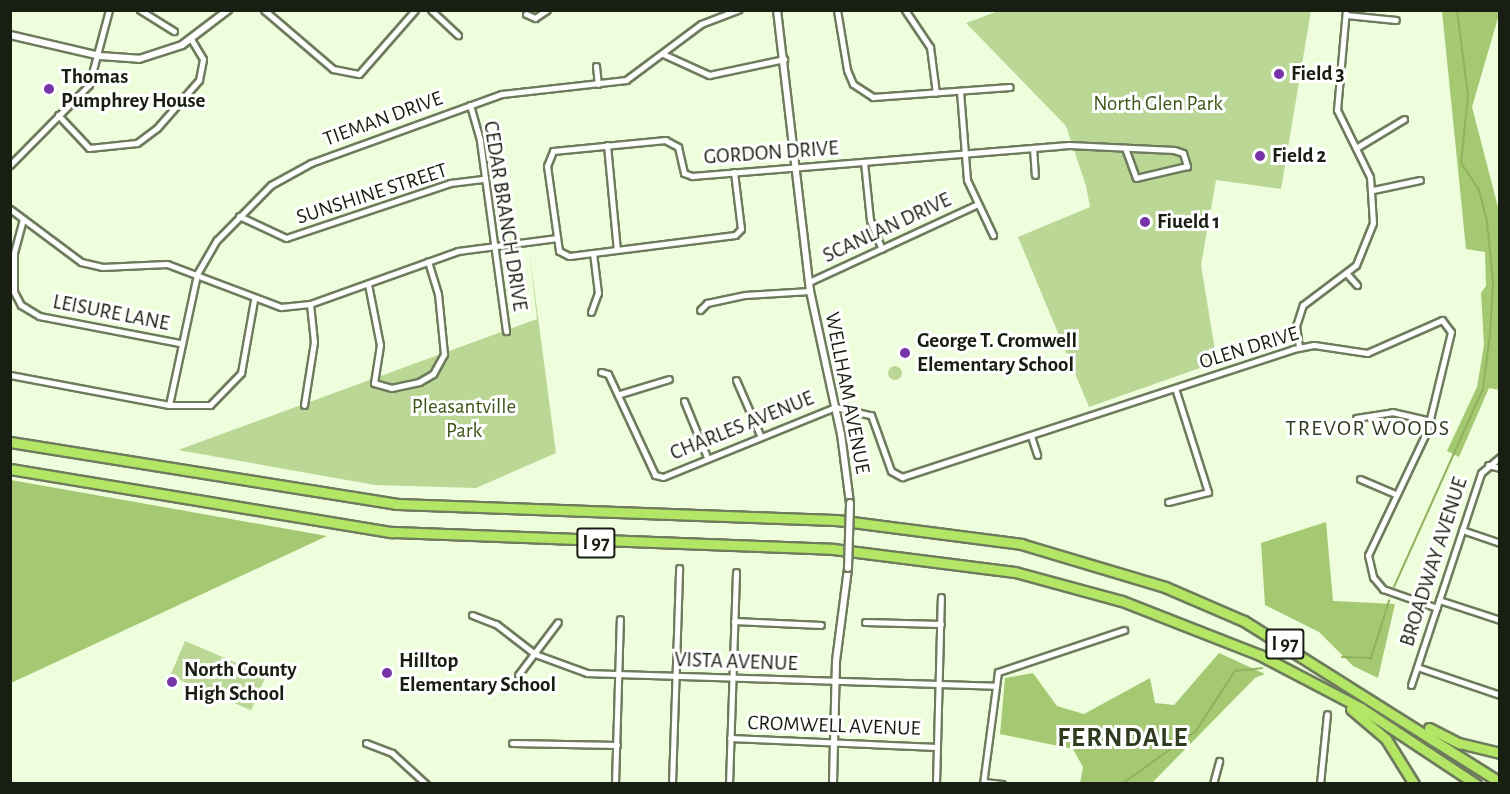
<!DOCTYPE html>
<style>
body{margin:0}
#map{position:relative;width:1510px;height:794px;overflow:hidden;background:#eefedc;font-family:"Alegreya Sans",sans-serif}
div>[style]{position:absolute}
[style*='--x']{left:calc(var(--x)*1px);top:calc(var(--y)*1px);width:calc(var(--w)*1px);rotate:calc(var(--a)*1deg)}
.green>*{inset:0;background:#bad796;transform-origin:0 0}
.round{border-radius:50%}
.forest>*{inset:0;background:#a4c972}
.stream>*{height:1.5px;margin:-0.75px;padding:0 0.75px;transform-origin:0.75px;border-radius:0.75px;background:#8fb25c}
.roads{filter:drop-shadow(2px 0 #6e7b5d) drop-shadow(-2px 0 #6e7b5d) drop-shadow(0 2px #6e7b5d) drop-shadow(0 -2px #6e7b5d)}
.minor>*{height:5px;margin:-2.5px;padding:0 2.5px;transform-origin:2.5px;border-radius:2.5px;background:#fff}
.tertiary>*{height:6px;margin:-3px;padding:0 3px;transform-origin:3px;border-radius:3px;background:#fff}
.motorway>*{height:9px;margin:-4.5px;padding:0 4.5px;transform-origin:4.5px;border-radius:4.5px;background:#b3e664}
.bridges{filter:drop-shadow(2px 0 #6e7b5d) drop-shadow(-2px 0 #6e7b5d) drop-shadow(0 2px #6e7b5d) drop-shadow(0 -2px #6e7b5d)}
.tertiary-bridge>*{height:6px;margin:-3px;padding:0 3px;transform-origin:3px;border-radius:3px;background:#fff}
.dots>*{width:16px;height:16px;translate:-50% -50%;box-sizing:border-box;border:3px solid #fff;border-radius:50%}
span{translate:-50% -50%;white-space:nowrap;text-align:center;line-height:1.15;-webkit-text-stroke:6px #fff;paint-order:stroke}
.shield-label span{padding:2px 4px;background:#fff;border:2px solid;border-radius:4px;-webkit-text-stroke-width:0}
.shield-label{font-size:20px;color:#191e12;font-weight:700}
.poi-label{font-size:21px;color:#191e12;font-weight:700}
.left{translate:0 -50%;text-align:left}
.park-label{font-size:21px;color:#40571b}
.street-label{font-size:21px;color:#191e12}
.neighbourhood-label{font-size:22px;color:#303b20;letter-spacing:1.5px}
.district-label{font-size:27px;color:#303b20;font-weight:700;letter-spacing:1.5px}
.frame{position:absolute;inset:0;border:12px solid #191e12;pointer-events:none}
</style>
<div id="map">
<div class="green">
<div style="clip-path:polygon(1001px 10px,1311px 11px,1281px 189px,1216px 180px,1201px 265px,1217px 362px,1089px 407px,1018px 237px,1090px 207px,1086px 186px,1066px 126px,966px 23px)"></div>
<div style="clip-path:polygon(529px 249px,556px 453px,476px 488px,375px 485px,178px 450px,537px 319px)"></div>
<div class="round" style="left:888px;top:366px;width:14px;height:14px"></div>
<div style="left:185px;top:641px;width:88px;height:38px;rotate:23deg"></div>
</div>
<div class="forest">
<div style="clip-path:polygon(1442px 11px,1500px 11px,1472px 107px,1499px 211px,1499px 390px,1489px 388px,1459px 457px,1447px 451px,1477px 387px,1484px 345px,1481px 293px,1486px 286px,1485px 252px,1466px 249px)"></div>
<div style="clip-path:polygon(10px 480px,11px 480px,327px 536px,11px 683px)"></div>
<div style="clip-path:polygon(1326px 522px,1333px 601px,1395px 604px,1378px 678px,1353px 666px,1319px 632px,1265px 605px,1261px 543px)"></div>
<div style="clip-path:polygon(1219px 653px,1265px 674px,1255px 678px,1152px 783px,1080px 783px,1083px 767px,1073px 749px,1000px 734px,1005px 678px,1033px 673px,1057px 706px,1084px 714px,1150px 678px,1155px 703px,1174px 705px)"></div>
</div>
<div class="stream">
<div style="--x:1394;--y:587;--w:217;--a:-65.8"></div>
<div style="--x:1483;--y:389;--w:55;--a:-82.7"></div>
<div style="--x:1490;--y:334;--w:51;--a:-86.6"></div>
<div style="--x:1493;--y:283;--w:61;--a:-95.6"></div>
<div style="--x:1487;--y:222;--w:33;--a:-104"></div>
<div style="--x:1479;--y:190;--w:32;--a:-124"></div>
<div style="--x:1461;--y:163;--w:67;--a:-84"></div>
<div style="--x:1468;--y:96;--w:87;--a:-97.3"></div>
<div style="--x:1342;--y:657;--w:29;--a:2"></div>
<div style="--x:1371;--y:658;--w:60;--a:-72.5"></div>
<div style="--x:1122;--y:784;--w:91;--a:-35.6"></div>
<div style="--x:1196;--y:731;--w:72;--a:-57"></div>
<div style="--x:1235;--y:671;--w:27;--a:-6"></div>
</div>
<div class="roads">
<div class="minor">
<div style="--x:140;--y:10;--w:40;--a:32"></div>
<div style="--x:264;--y:10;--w:91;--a:40.5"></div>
<div style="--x:333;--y:69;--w:26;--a:11"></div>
<div style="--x:359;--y:74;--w:85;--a:-48.8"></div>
<div style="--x:431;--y:10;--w:37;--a:43"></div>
<div style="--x:837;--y:10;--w:61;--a:80.5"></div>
<div style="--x:847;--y:70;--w:15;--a:67"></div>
<div style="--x:853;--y:84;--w:24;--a:33"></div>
<div style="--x:873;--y:97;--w:137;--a:-4.2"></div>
<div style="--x:905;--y:10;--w:45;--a:56"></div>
<div style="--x:930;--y:47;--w:46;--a:82.6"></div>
<div style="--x:526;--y:14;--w:10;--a:24"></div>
<div style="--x:535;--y:18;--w:14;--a:-34"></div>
<div style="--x:1346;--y:15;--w:50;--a:5.7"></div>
<div style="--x:663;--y:54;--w:51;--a:24.5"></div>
<div style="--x:709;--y:75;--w:77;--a:-12"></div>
<div style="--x:596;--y:66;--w:18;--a:84"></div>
<div style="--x:960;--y:91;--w:89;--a:85.5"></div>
<div style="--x:967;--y:180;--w:61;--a:64.7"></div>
<div style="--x:470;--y:105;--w:37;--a:74"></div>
<div style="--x:480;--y:141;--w:192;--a:82.2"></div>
<div style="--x:58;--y:115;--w:45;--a:46.8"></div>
<div style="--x:89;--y:148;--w:48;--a:-5.9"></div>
<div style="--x:137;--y:143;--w:25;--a:-37"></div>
<div style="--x:157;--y:128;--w:64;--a:-48.8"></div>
<div style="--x:199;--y:80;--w:21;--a:-79"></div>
<div style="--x:203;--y:59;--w:23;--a:-121"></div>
<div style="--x:607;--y:145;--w:105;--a:84.6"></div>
<div style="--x:1033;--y:148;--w:27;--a:86"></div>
<div style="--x:1356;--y:148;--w:56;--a:-31.1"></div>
<div style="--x:864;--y:162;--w:58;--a:84.1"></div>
<div style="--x:870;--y:220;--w:31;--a:68"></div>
<div style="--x:10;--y:165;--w:112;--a:-45.4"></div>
<div style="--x:89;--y:85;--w:78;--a:-75.1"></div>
<div style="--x:734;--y:172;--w:57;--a:83"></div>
<div style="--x:741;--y:229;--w:8;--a:135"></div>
<div style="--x:735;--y:235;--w:167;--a:172.8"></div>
<div style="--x:569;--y:256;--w:11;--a:-153"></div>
<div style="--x:559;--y:251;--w:86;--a:-98"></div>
<div style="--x:547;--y:166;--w:16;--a:-68"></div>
<div style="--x:553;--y:151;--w:113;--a:-5.6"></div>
<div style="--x:665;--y:140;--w:15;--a:28"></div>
<div style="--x:678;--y:147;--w:27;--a:77"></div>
<div style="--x:684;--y:173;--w:9;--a:21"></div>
<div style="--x:692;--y:176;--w:378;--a:-4.7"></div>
<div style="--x:1069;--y:145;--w:105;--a:2.7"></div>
<div style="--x:1174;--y:150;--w:9;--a:18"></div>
<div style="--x:1183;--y:153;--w:14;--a:73"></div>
<div style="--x:1187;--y:166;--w:52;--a:166.8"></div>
<div style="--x:1136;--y:178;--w:32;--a:-110"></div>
<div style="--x:1373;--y:190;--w:48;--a:-12"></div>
<div style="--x:10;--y:209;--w:89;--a:36.7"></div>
<div style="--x:81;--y:262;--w:22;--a:13"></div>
<div style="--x:102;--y:267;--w:65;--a:-2.6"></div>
<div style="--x:167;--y:264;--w:122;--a:20.7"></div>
<div style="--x:281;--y:307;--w:29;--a:-6"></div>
<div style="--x:310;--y:304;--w:157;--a:-19.7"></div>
<div style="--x:458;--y:251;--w:100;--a:-7.5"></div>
<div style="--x:239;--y:216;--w:52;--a:25.1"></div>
<div style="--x:286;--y:238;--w:173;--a:-18.5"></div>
<div style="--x:450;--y:183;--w:35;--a:-7"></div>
<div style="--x:23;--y:219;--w:35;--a:105"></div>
<div style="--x:14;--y:253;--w:39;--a:90"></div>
<div style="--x:14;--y:292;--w:15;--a:62"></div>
<div style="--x:21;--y:305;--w:21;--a:31"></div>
<div style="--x:39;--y:316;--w:143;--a:10.9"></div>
<div style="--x:1347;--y:274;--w:15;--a:48"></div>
<div style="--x:809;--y:282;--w:186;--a:-24.8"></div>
<div style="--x:368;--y:284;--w:62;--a:78.9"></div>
<div style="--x:380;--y:345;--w:38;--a:99"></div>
<div style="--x:374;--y:383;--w:18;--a:16"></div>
<div style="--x:391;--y:388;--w:29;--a:-12"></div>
<div style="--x:419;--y:382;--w:16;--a:-30"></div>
<div style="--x:433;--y:374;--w:23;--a:-61"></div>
<div style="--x:444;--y:354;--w:60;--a:-95.7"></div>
<div style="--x:438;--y:294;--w:34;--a:-107"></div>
<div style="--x:700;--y:310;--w:10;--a:-45"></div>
<div style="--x:707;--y:303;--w:39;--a:-12"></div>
<div style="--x:745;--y:295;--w:65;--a:-3.5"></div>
<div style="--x:591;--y:312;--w:20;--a:-70"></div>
<div style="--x:598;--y:293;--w:40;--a:-97.1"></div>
<div style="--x:1299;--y:347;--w:21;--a:-98"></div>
<div style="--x:1296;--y:326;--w:22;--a:-72"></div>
<div style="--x:1303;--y:305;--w:66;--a:-37"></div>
<div style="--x:1356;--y:265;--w:45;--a:-68"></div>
<div style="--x:1373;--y:223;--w:46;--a:-93.7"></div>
<div style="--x:1370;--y:177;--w:75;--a:-116.2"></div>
<div style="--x:1337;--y:110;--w:100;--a:-84.9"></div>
<div style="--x:601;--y:372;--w:7;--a:16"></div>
<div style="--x:608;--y:374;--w:111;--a:65"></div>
<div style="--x:655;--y:475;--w:8;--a:14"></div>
<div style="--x:663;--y:477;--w:186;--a:-22.1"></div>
<div style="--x:835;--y:407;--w:37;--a:13"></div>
<div style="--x:871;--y:415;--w:59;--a:70.3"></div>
<div style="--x:891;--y:471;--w:13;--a:29"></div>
<div style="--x:902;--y:477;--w:411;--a:-18.1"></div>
<div style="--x:1293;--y:349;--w:21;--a:-11"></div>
<div style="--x:1314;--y:345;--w:54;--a:8.6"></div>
<div style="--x:1367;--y:353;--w:82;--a:-23.7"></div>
<div style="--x:1442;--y:320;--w:15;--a:53"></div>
<div style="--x:1451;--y:332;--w:102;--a:103.6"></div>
<div style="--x:1427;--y:431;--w:137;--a:115.4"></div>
<div style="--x:1368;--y:555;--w:23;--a:77"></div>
<div style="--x:1373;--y:577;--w:16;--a:50"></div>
<div style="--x:1383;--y:589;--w:57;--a:19.4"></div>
<div style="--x:10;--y:375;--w:162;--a:10.7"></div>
<div style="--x:169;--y:405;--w:41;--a:0"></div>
<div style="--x:210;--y:405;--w:45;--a:-45.9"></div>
<div style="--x:241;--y:373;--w:74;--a:-79.9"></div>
<div style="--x:736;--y:380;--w:60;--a:66.4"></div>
<div style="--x:620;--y:394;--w:51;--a:-17"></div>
<div style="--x:684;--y:401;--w:61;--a:67.7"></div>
<div style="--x:169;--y:405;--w:134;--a:-77.9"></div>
<div style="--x:197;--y:274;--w:39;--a:-60"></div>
<div style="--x:217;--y:240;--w:77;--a:-45.5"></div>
<div style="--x:271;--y:185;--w:46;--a:-28.8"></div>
<div style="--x:311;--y:163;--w:203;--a:-19.9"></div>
<div style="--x:502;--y:94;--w:125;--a:-6.4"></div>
<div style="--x:626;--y:80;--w:94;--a:-36.7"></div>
<div style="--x:701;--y:24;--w:40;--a:-21"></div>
<div style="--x:304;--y:405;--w:64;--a:-81"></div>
<div style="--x:314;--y:342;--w:38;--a:-96"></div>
<div style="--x:1356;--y:418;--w:36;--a:-9"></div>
<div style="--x:1392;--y:412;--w:40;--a:13"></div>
<div style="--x:1031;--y:436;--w:20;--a:72"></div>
<div style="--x:1488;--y:465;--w:12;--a:14"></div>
<div style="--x:1360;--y:479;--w:39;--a:23"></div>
<div style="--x:1168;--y:502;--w:41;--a:-14"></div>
<div style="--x:1208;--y:492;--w:109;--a:-107.6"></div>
<div style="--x:1462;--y:530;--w:40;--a:18.9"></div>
<div style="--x:1439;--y:600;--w:64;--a:18.2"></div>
<div style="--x:472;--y:615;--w:26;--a:21"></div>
<div style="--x:496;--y:624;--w:49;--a:37.6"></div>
<div style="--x:535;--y:654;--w:55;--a:20.1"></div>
<div style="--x:587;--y:673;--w:406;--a:1.8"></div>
<div style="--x:734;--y:621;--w:87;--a:2.6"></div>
<div style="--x:865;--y:622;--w:76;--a:1.5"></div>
<div style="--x:1417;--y:667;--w:88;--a:18.6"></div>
<div style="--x:518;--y:675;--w:66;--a:-53"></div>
<div style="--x:1411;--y:685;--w:223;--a:-71.7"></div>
<div style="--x:1481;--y:473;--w:25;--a:-40"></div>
<div style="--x:730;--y:738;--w:207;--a:2.5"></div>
<div style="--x:366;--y:743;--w:28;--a:21"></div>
<div style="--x:392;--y:753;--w:46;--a:42.4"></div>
<div style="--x:512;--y:743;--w:105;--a:1.1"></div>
<div style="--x:984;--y:782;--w:18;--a:6"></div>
<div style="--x:615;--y:784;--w:165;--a:-88.3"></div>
<div style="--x:672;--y:784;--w:216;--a:-88.1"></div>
<div style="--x:729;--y:784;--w:212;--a:-88.1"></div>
<div style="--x:936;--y:784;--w:187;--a:-88.5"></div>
<div style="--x:983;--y:784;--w:113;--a:-82.4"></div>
<div style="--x:998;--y:672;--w:133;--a:-18.4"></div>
<div style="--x:1213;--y:784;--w:24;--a:-75"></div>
<div style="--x:1320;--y:784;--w:70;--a:-84.3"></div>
</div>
<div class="tertiary">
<div style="--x:777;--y:10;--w:283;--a:83.3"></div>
<div style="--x:810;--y:291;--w:146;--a:77.8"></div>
<div style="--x:841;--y:434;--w:70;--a:82.6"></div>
<div style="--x:10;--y:35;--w:92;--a:13.1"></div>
<div style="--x:100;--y:56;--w:39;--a:4"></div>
<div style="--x:139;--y:59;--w:45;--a:-18"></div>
<div style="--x:182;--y:45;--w:58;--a:-37.3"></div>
<div style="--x:833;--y:784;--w:123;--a:-88.6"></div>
<div style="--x:836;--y:661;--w:94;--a:-82.6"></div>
</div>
<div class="motorway">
<div style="--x:10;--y:442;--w:391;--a:9.1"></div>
<div style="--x:396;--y:504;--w:441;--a:2.1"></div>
<div style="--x:837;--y:520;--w:186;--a:7.4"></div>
<div style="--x:1021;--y:544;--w:150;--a:16.6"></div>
<div style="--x:1165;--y:587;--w:86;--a:23.3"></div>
<div style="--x:1244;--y:621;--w:302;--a:32.2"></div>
<div style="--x:10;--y:469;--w:387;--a:9.4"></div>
<div style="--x:392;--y:532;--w:441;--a:2.2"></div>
<div style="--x:833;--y:549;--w:183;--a:7.2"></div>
<div style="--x:1015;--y:572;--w:111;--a:15.2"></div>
<div style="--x:1122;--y:601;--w:148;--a:21.4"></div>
<div style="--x:1260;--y:655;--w:114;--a:27.7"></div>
<div style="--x:1361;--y:708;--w:138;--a:33.5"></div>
<div style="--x:1351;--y:709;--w:46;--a:40.6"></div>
<div style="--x:1386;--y:739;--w:53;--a:58.1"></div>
<div style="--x:1429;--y:728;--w:34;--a:27"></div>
<div style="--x:1459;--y:743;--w:42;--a:13.7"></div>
</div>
</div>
<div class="bridges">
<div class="tertiary-bridge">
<div style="--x:848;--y:568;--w:65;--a:-88.2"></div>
</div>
</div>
<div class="dots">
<div style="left:1279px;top:74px;background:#7734a8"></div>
<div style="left:49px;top:89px;background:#7734a8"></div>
<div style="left:1260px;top:156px;background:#7734a8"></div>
<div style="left:1145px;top:222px;background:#7734a8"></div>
<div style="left:905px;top:353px;background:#7734a8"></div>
<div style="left:387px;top:673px;background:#7734a8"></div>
<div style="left:172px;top:682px;background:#7734a8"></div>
</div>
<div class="shield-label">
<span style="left:596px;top:543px">I 97</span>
<span style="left:1285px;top:644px">I 97</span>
</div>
<div class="poi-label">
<span class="left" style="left:1291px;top:74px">Field 3</span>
<span class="left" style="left:61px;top:89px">Thomas<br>Pumphrey House</span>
<span class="left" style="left:1272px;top:156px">Field 2</span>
<span class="left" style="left:1157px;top:222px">Fiueld 1</span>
<span class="left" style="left:917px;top:353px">George T. Cromwell<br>Elementary School</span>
<span class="left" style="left:399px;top:673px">Hilltop<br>Elementary School</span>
<span class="left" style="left:184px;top:682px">North County<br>High School</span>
</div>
<div class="park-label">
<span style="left:1158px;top:104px">North Glen Park</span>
<span style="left:464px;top:419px">Pleasantville<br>Park</span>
</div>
<div class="street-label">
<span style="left:383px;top:119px;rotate:-20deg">TIEMAN DRIVE</span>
<span style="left:771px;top:153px;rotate:-4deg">GORDON DRIVE</span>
<span style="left:372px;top:194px;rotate:-18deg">SUNSHINE STREET</span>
<span style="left:505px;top:216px;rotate:81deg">CEDAR BRANCH DRIVE</span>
<span style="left:887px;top:228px;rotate:-25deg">SCANLAN DRIVE</span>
<span style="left:111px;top:313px;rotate:11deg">LEISURE LANE</span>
<span style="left:1249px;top:348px;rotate:-17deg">OLEN DRIVE</span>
<span style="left:847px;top:393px;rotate:79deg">WELLHAM AVENUE</span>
<span style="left:742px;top:426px;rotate:-22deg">CHARLES AVENUE</span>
<span style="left:1434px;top:562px;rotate:-72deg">BROADWAY AVENUE</span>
<span style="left:736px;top:662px;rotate:2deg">VISTA AVENUE</span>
<span style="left:834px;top:726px;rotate:2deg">CROMWELL AVENUE</span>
</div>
<div class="neighbourhood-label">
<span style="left:1368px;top:429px">TREVOR WOODS</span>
</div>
<div class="district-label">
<span style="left:1123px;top:738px">FERNDALE</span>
</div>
<div class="frame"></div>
</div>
